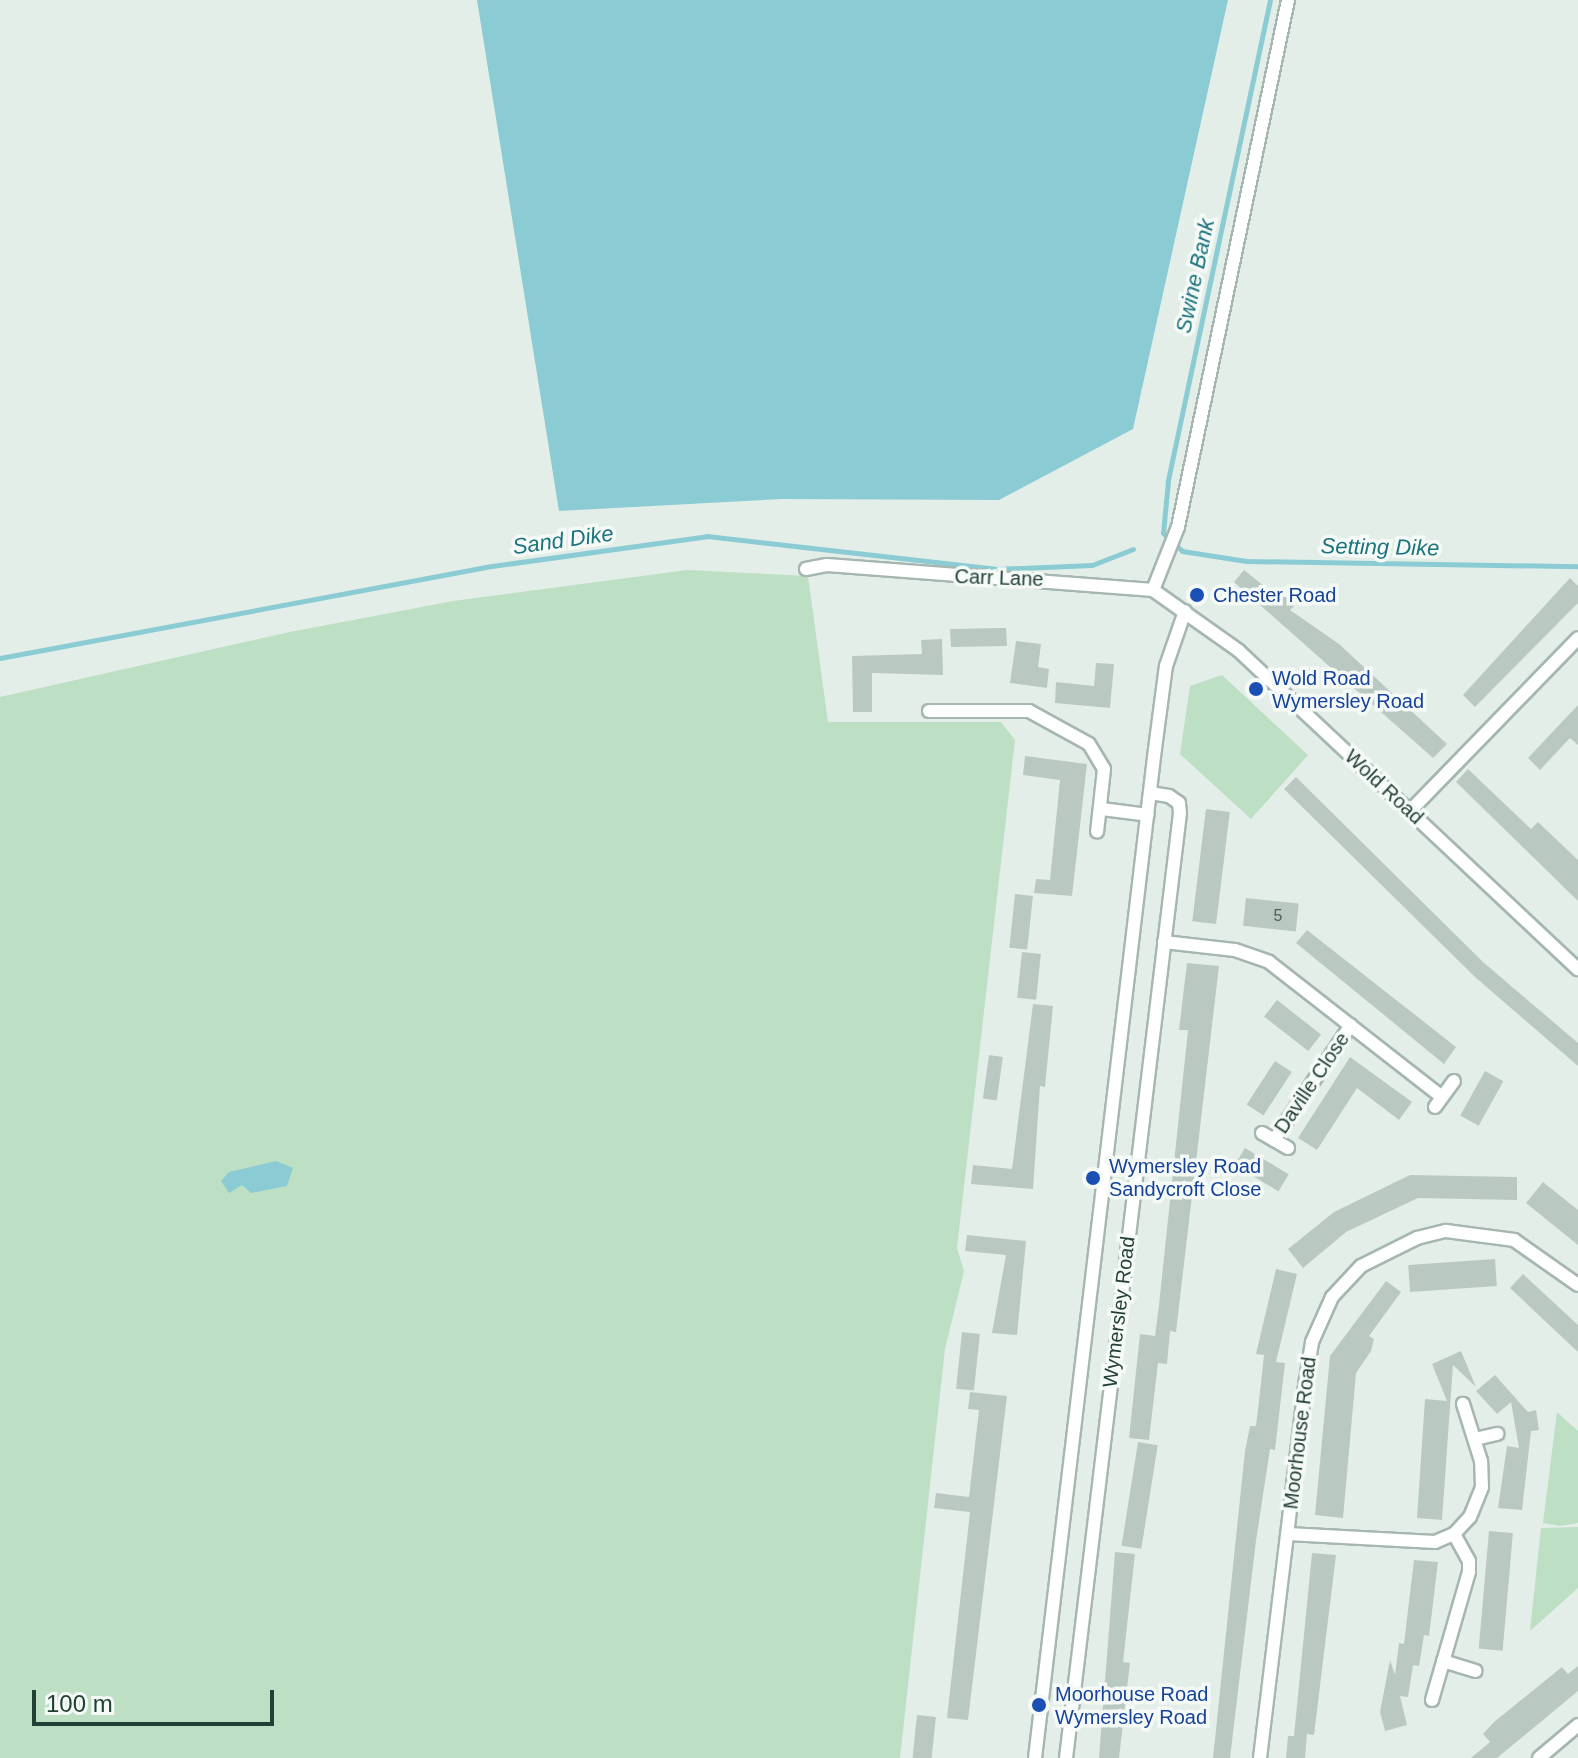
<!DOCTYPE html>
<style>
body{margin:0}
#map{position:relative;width:1578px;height:1758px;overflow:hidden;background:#e4eee9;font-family:Helvetica,sans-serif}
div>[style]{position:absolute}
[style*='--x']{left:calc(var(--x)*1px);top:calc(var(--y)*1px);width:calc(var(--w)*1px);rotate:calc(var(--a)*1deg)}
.green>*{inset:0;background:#bddfc4}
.water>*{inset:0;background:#8bccd4}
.stream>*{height:5px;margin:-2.5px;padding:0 2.5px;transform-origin:2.5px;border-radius:2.5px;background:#8bccd4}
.building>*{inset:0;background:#b9c9c2;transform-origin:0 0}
.roads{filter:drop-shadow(2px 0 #a6b6b0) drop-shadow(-2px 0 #a6b6b0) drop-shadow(0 2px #a6b6b0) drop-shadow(0 -2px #a6b6b0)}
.street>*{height:12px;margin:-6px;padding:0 6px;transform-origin:6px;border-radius:6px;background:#fff}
.dots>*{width:22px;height:22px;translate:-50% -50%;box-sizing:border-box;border:4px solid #f5faf7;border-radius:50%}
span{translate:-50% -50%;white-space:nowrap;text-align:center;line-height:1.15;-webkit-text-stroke:7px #f5faf7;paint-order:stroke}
.number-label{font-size:16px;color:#48625a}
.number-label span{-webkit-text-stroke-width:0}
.street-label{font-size:20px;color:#234037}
.transit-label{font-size:20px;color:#164399}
.left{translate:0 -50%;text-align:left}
.water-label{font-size:22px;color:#1b737e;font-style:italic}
.scale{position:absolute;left:32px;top:1690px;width:242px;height:36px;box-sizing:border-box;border:4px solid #234037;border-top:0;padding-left:10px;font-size:24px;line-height:28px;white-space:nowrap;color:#234037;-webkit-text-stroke:6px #f5faf7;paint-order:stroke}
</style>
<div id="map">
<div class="green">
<div style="clip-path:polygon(687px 570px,808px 576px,828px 722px,1001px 722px,1015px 740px,957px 1248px,964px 1271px,945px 1349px,900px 1758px,0 1758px,0 697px,290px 632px,453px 601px)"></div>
<div style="clip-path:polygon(1222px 675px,1308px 755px,1251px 819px,1180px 754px,1190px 686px)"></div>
<div style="clip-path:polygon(1557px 1412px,1578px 1431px,1578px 1523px,1560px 1526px,1543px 1523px)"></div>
<div style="clip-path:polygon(1578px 1527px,1578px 1588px,1530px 1631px,1541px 1528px)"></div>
</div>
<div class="water">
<div style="clip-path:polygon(477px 0,1228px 0,1133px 429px,999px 500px,781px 499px,559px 511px)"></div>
<div style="clip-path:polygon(276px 1161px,293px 1168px,287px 1186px,251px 1193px,242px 1185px,229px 1193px,221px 1181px,229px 1172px)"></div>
</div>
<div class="stream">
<div style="--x:1270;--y:0;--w:492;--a:102"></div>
<div style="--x:1168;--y:481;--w:52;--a:95.5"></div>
<div style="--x:1163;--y:533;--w:26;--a:43"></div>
<div style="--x:1182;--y:551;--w:65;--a:8.9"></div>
<div style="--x:1246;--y:561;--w:332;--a:0.9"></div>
<div style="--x:0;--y:658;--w:493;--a:-10.6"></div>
<div style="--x:485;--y:567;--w:224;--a:-7.9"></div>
<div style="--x:707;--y:536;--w:290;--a:6.5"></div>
<div style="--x:995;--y:569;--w:97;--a:-2.4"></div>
<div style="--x:1092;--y:565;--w:44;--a:-21.3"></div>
</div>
<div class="building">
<div style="clip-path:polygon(1244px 570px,1274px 594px,1279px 590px,1295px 605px,1290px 610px,1339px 644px,1447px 744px,1433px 758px,1234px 582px)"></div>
<div style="clip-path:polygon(1570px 578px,1578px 586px,1578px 603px,1475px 707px,1463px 695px)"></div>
<div style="clip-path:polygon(1000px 628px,1006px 628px,1007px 646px,951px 647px,950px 629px)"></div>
<div style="clip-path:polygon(942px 639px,943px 675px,872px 673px,872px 712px,853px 712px,852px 656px,922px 654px,921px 640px)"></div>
<div style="clip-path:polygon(1016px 641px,1041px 644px,1038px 667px,1049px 669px,1047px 688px,1010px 683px)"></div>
<div style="clip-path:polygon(1096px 663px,1114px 664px,1110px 708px,1055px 703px,1056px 682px,1094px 686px)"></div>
<div style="clip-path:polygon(1578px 705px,1578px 745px,1570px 738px,1540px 770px,1528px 758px)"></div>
<div style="clip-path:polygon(1025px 756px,1087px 764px,1072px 896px,1034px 893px,1036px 879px,1050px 880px,1060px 780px,1023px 775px)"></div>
<div style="clip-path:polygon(1468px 769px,1531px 829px,1538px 822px,1578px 860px,1578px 901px,1456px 782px)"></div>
<div style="clip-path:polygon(1296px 777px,1483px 962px,1578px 1043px,1578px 1066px,1475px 977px,1284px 789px)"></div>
<div style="left:1206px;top:809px;width:24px;height:113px;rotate:7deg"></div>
<div style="left:1015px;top:894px;width:18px;height:54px;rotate:6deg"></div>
<div style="left:1246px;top:898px;width:53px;height:28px;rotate:6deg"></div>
<div style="clip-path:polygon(1307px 930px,1456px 1047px,1444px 1064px,1296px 943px)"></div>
<div style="left:1022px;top:952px;width:19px;height:46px;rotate:6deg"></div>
<div style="clip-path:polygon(1187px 963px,1219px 966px,1176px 1332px,1170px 1331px,1167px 1364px,1158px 1363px,1149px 1440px,1129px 1438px,1140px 1334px,1155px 1336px,1159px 1305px,1188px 1030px,1179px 1030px)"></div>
<div style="left:1277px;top:1000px;width:56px;height:21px;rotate:38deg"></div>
<div style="clip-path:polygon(1033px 1004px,1053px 1006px,1045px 1087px,1040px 1086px,1033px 1189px,971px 1184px,973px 1165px,1012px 1169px)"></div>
<div style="left:989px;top:1055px;width:14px;height:44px;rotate:8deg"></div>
<div style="clip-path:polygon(1350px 1057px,1412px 1102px,1399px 1120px,1357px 1088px,1317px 1150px,1298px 1138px)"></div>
<div style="left:1275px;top:1061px;width:20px;height:52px;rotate:33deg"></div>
<div style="left:1485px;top:1071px;width:21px;height:51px;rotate:29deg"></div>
<div style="left:1245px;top:1148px;width:51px;height:20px;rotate:31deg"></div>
<div style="clip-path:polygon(1410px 1175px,1517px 1177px,1517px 1200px,1418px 1198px,1346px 1232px,1303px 1268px,1288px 1249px,1334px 1212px)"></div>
<div style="clip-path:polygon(1543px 1182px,1578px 1210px,1578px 1245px,1526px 1203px)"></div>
<div style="clip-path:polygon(967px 1235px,1026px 1241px,1017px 1335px,992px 1333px,1006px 1255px,965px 1251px)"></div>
<div style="left:1495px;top:1259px;width:27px;height:87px;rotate:86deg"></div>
<div style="clip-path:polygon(1276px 1269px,1297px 1274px,1276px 1362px,1285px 1363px,1275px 1450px,1270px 1449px,1256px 1541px,1230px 1758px,1213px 1758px,1245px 1451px,1250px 1426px,1256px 1426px,1261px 1383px,1264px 1355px,1256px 1354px)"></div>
<div style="clip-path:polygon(1523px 1274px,1578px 1325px,1578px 1352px,1510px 1288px)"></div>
<div style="clip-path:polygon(1386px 1281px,1401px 1292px,1369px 1336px,1374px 1339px,1371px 1351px,1356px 1373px,1343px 1518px,1315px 1515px,1330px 1356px)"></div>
<div style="left:962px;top:1332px;width:18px;height:57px;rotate:6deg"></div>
<div style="clip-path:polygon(1461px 1351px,1476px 1387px,1453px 1365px,1442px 1520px,1417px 1518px,1425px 1399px,1447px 1401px,1432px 1364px)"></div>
<div style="clip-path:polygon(1495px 1375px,1528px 1412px,1536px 1410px,1539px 1430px,1531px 1431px,1522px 1510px,1498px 1508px,1507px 1446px,1519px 1448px,1511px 1402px,1497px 1414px,1476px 1391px)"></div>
<div style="clip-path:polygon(970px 1392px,1007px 1396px,968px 1720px,947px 1718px,970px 1512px,934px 1508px,936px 1493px,969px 1497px,979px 1410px,968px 1409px)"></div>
<div style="left:1138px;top:1442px;width:20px;height:105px;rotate:9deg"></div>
<div style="left:1489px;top:1531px;width:24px;height:118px;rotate:5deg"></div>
<div style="clip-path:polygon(1115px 1552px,1135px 1554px,1123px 1662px,1130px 1663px,1119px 1758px,1099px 1758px)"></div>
<div style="clip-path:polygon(1312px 1553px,1336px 1555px,1314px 1735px,1307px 1734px,1305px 1758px,1286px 1758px,1288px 1736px,1294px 1736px)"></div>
<div style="clip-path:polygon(1414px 1560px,1438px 1562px,1429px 1636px,1424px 1635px,1419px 1666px,1413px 1665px,1408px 1697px,1400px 1696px,1407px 1725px,1385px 1731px,1380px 1712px,1390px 1660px,1395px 1675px,1399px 1643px,1404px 1644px)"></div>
<div style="clip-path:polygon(1578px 1666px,1578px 1691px,1497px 1758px,1471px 1758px,1490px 1742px,1483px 1734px,1494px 1722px,1562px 1667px,1568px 1674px)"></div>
<div style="left:917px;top:1715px;width:19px;height:43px;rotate:6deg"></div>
</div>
<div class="roads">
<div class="street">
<div style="--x:806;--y:569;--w:21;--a:-11"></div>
<div style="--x:827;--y:565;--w:327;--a:4.4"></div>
<div style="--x:1153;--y:590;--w:105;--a:35.3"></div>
<div style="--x:1239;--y:651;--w:465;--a:43.2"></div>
<div style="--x:1153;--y:590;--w:68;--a:-68.4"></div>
<div style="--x:1178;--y:527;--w:538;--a:-78.21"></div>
<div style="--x:929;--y:711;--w:100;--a:0"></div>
<div style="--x:1029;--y:711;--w:68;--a:28.8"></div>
<div style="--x:1089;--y:744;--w:29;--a:59"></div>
<div style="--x:1104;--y:769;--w:63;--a:96.3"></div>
<div style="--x:1102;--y:809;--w:46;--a:7.4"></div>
<div style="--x:1410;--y:811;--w:241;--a:-45.8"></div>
<div style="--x:1164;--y:942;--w:71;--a:6.4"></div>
<div style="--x:1235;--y:950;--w:36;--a:19"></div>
<div style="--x:1269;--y:962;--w:219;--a:38"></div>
<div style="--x:1435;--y:1107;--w:32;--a:-54"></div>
<div style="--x:1262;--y:1133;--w:30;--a:30"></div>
<div style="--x:1274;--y:1140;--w:138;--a:-56.2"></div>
<div style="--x:1475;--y:1439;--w:23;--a:-13"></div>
<div style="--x:1288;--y:1534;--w:147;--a:3.1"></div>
<div style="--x:1435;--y:1542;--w:21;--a:-23"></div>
<div style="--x:1454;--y:1534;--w:23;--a:-47"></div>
<div style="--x:1470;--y:1517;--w:32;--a:-68"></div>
<div style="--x:1482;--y:1487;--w:26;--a:-92"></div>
<div style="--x:1481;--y:1461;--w:60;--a:-107.5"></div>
<div style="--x:1443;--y:1661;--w:34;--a:17"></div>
<div style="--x:1432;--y:1700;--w:133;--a:-73.9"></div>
<div style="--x:1469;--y:1572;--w:11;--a:-90"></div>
<div style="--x:1469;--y:1561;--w:31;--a:-119"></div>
<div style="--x:1035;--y:1758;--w:1016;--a:-83.22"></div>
<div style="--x:1155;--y:749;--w:84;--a:-82.5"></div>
<div style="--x:1166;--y:666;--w:58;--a:-70.9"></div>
<div style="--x:1066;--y:1758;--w:952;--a:-83.12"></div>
<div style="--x:1180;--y:813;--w:10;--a:-96"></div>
<div style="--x:1179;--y:803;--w:12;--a:-145"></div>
<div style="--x:1169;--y:796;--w:19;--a:-171"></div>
<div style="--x:1260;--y:1758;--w:381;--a:-83.1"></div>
<div style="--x:1306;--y:1380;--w:38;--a:-81"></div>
<div style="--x:1312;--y:1342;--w:49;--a:-66"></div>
<div style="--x:1332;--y:1297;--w:42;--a:-46.9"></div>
<div style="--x:1361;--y:1266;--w:63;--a:-26.6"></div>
<div style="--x:1417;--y:1238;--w:30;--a:-14"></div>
<div style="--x:1446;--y:1231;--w:69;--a:7.5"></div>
<div style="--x:1514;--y:1240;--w:78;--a:35.1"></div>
<div style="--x:1539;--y:1758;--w:51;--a:-40.2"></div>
</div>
</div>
<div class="dots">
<div style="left:1197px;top:595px;background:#1a4fb4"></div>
<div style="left:1256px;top:689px;background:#1a4fb4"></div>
<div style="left:1093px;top:1178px;background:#1a4fb4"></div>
<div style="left:1039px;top:1705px;background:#1a4fb4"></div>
</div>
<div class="number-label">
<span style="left:1278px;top:916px">5</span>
</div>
<div class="street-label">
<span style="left:999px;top:578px;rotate:2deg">Carr Lane</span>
<span style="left:1384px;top:787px;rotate:43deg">Wold Road</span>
<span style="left:1312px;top:1083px;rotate:-56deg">Daville Close</span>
<span style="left:1119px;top:1312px;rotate:-83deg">Wymersley Road</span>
<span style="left:1300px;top:1433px;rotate:-83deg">Moorhouse Road</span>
</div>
<div class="transit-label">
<span class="left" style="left:1213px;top:595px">Chester Road</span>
<span class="left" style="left:1272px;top:690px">Wold Road<br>Wymersley Road</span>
<span class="left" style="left:1109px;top:1178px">Wymersley Road<br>Sandycroft Close</span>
<span class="left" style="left:1055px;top:1706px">Moorhouse Road<br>Wymersley Road</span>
</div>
<div class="water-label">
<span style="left:1195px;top:276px;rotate:-78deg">Swine Bank</span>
<span style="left:563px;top:540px;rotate:-8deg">Sand Dike</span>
<span style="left:1380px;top:547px;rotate:1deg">Setting Dike</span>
</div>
<div class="scale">100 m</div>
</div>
